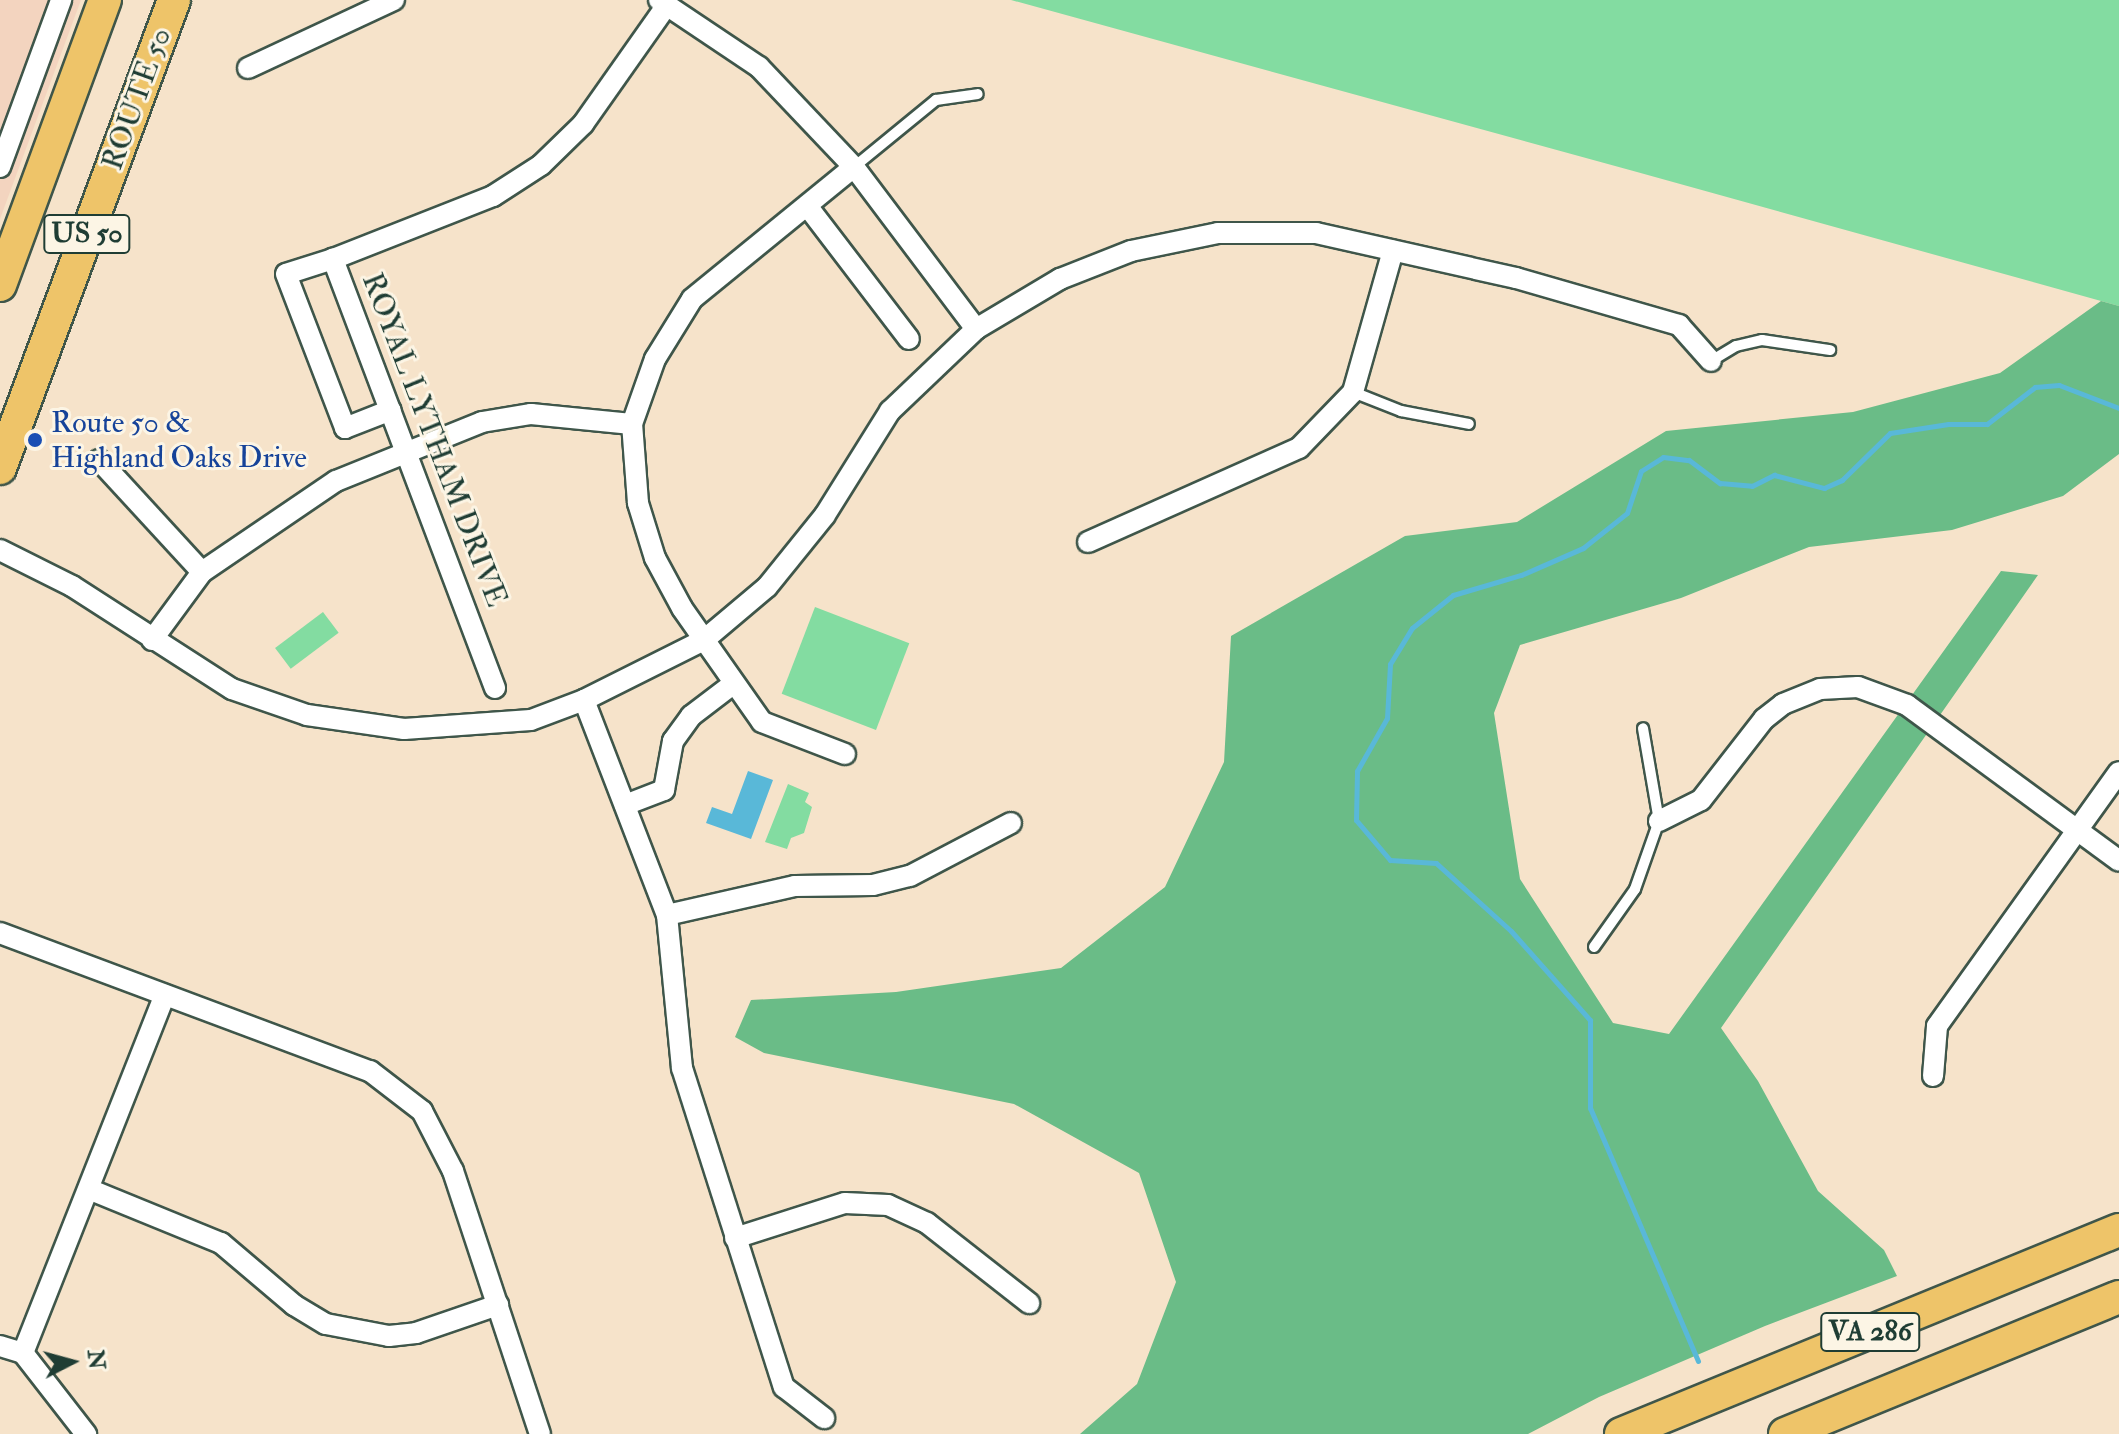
<!DOCTYPE html>
<style>
body{margin:0}
#map{position:relative;width:2119px;height:1434px;overflow:hidden;background:#f6e3ca;font-family:"IM FELL Double Pica",serif}
div>[style]{position:absolute}
[style*='--x']{left:calc(var(--x)*1px);top:calc(var(--y)*1px);width:calc(var(--w)*1px);rotate:calc(var(--a)*1deg)}
.built>*{inset:0;background:#f3d4bf}
.green>*{inset:0;background:#83dca1;transform-origin:0 0}
.forest>*{inset:0;background:#6abc87}
.water>*{inset:0;background:#59b8d8}
.stream>*{height:5px;margin:-2.5px;padding:0 2.5px;transform-origin:2.5px;border-radius:2.5px;background:#59b8d8}
.roads{filter:drop-shadow(2px 0 #3f564a) drop-shadow(-2px 0 #3f564a) drop-shadow(0 2px #3f564a) drop-shadow(0 -2px #3f564a)}
.service>*{height:10px;margin:-5px;padding:0 5px;transform-origin:5px;border-radius:5px;background:#fff}
.minor>*{height:20px;margin:-10px;padding:0 10px;transform-origin:10px;border-radius:10px;background:#fff}
.trunk>*{height:32px;margin:-16px;padding:0 16px;transform-origin:16px;border-radius:16px;background:#eec469}
.dots>*{width:22px;height:22px;translate:-50% -50%;box-sizing:border-box;border:4px solid #fcf5e5;border-radius:50%}
span{translate:-50% -50%;white-space:nowrap;text-align:center;line-height:1.15;-webkit-text-stroke:6px #fcf5e5;paint-order:stroke}
.shield-label span{padding:2px 6px;background:#fcf5e5;border:2px solid;border-radius:6px;-webkit-text-stroke-width:0}
.shield-label{font-size:28px;color:#1f3d34;font-weight:700}
.street-label{font-size:30px;color:#1f3d34}
.transit-label{font-size:30px;color:#164399}
.left{translate:0 -50%;text-align:left}
.north{position:absolute;left:32px;top:1322px;width:80px;height:80px;-webkit-text-stroke:6px #fcf5e5;paint-order:stroke;rotate:84deg;font-size:22px;font-weight:700;line-height:32px;text-align:center;color:#1f3d34}
.north::after{content:'';display:block;margin:auto;width:28px;height:36px;background:#1f3d34;clip-path:polygon(50% 0,100% 100%,50% 72%,0 100%)}
</style>
<div id="map">
<div class="built">
<div style="clip-path:polygon(0 0,81px 0,0 219px)"></div>
</div>
<div class="green">
<div style="clip-path:polygon(1011px 0,2119px 0,2119px 306px,1637px 172px)"></div>
<div style="left:815px;top:607px;width:101px;height:93px;rotate:21deg"></div>
<div style="left:323px;top:612px;width:26px;height:60px;rotate:53deg"></div>
<div style="clip-path:polygon(788px 784px,809px 793px,805px 802px,812px 807px,804px 833px,791px 838px,787px 849px,765px 842px)"></div>
</div>
<div class="forest">
<div style="clip-path:polygon(2101px 301px,2119px 306px,2119px 454px,2063px 496px,1952px 530px,1809px 547px,1681px 598px,1520px 645px,1494px 713px,1520px 879px,1613px 1023px,1669px 1034px,2001px 571px,2038px 575px,1721px 1028px,1758px 1081px,1818px 1191px,1884px 1250px,1897px 1276px,1765px 1326px,1599px 1397px,1528px 1434px,1080px 1434px,1137px 1384px,1176px 1282px,1139px 1173px,1014px 1104px,764px 1053px,735px 1037px,751px 1000px,896px 992px,1061px 968px,1165px 887px,1224px 762px,1231px 636px,1405px 536px,1517px 522px,1666px 431px,1853px 412px,2000px 373px)"></div>
</div>
<div class="water">
<div style="clip-path:polygon(748px 771px,773px 780px,751px 839px,706px 823px,712px 807px,732px 814px)"></div>
</div>
<div class="stream">
<div style="--x:1698;--y:1361;--w:275;--a:-113.1"></div>
<div style="--x:1590;--y:1108;--w:88;--a:-90"></div>
<div style="--x:1590;--y:1020;--w:119;--a:-131.6"></div>
<div style="--x:1511;--y:931;--w:101;--a:-137.8"></div>
<div style="--x:1436;--y:863;--w:46;--a:-176.3"></div>
<div style="--x:1390;--y:860;--w:52;--a:-130.4"></div>
<div style="--x:1356;--y:820;--w:49;--a:-88.8"></div>
<div style="--x:1357;--y:771;--w:61;--a:-60.5"></div>
<div style="--x:1387;--y:718;--w:54;--a:-86.8"></div>
<div style="--x:1390;--y:664;--w:42;--a:-58.6"></div>
<div style="--x:1412;--y:628;--w:53;--a:-38.8"></div>
<div style="--x:1453;--y:595;--w:71;--a:-16.4"></div>
<div style="--x:1521;--y:575;--w:68;--a:-23.5"></div>
<div style="--x:1583;--y:548;--w:56;--a:-38.5"></div>
<div style="--x:1627;--y:513;--w:44;--a:-71.6"></div>
<div style="--x:1641;--y:471;--w:26;--a:-32"></div>
<div style="--x:1663;--y:457;--w:26;--a:7"></div>
<div style="--x:1689;--y:460;--w:39;--a:37"></div>
<div style="--x:1720;--y:483;--w:32;--a:5"></div>
<div style="--x:1752;--y:486;--w:25;--a:-27"></div>
<div style="--x:1774;--y:475;--w:52;--a:14.6"></div>
<div style="--x:1824;--y:488;--w:20;--a:-24"></div>
<div style="--x:1842;--y:480;--w:67;--a:-44.4"></div>
<div style="--x:1890;--y:433;--w:59;--a:-8.8"></div>
<div style="--x:1948;--y:424;--w:39;--a:0"></div>
<div style="--x:1987;--y:424;--w:61;--a:-37.6"></div>
<div style="--x:2035;--y:387;--w:24;--a:-5"></div>
<div style="--x:2059;--y:385;--w:64;--a:21"></div>
</div>
<div class="roads">
<div class="service">
<div style="--x:854;--y:167;--w:106;--a:-39.3"></div>
<div style="--x:936;--y:100;--w:42;--a:-8.1"></div>
<div style="--x:1711;--y:361;--w:29;--a:-31"></div>
<div style="--x:1736;--y:346;--w:27;--a:-13"></div>
<div style="--x:1762;--y:340;--w:69;--a:8.4"></div>
<div style="--x:1353;--y:392;--w:52;--a:21.6"></div>
<div style="--x:1401;--y:411;--w:69;--a:10.8"></div>
<div style="--x:1594;--y:947;--w:71;--a:-54.7"></div>
<div style="--x:1635;--y:889;--w:72;--a:-70.6"></div>
<div style="--x:1659;--y:821;--w:94;--a:-99.8"></div>
</div>
<div class="minor">
<div style="--x:659;--y:0;--w:120;--a:33.8"></div>
<div style="--x:759;--y:67;--w:138;--a:46.5"></div>
<div style="--x:854;--y:167;--w:203;--a:53"></div>
<div style="--x:248;--y:68;--w:161;--a:-25"></div>
<div style="--x:0;--y:167;--w:178;--a:-69.9"></div>
<div style="--x:808;--y:207;--w:166;--a:52.6"></div>
<div style="--x:333;--y:259;--w:49;--a:162.3"></div>
<div style="--x:286;--y:274;--w:165;--a:69"></div>
<div style="--x:345;--y:428;--w:49;--a:-21.4"></div>
<div style="--x:99;--y:460;--w:152;--a:47.4"></div>
<div style="--x:1088;--y:542;--w:231;--a:-24"></div>
<div style="--x:1299;--y:448;--w:78;--a:-46"></div>
<div style="--x:1353;--y:392;--w:147;--a:-74.2"></div>
<div style="--x:0;--y:550;--w:80;--a:26.6"></div>
<div style="--x:72;--y:586;--w:190;--a:32.8"></div>
<div style="--x:232;--y:689;--w:79;--a:19.1"></div>
<div style="--x:307;--y:715;--w:98;--a:8.2"></div>
<div style="--x:404;--y:729;--w:127;--a:-4.1"></div>
<div style="--x:531;--y:720;--w:57;--a:-20.7"></div>
<div style="--x:584;--y:700;--w:134;--a:-26.6"></div>
<div style="--x:704;--y:640;--w:82;--a:-40.1"></div>
<div style="--x:767;--y:587;--w:92;--a:-51.1"></div>
<div style="--x:825;--y:515;--w:123;--a:-58"></div>
<div style="--x:890;--y:411;--w:119;--a:-43.6"></div>
<div style="--x:976;--y:329;--w:98;--a:-30.8"></div>
<div style="--x:1060;--y:279;--w:76;--a:-21.5"></div>
<div style="--x:1131;--y:251;--w:89;--a:-11.7"></div>
<div style="--x:1218;--y:233;--w:98;--a:0"></div>
<div style="--x:1316;--y:233;--w:205;--a:12.7"></div>
<div style="--x:1516;--y:278;--w:170;--a:16.1"></div>
<div style="--x:1679;--y:325;--w:48;--a:48.4"></div>
<div style="--x:152;--y:640;--w:84;--a:-53.7"></div>
<div style="--x:202;--y:572;--w:162;--a:-34.2"></div>
<div style="--x:336;--y:481;--w:157;--a:-22"></div>
<div style="--x:482;--y:422;--w:50;--a:-9.3"></div>
<div style="--x:531;--y:414;--w:101;--a:5.7"></div>
<div style="--x:495;--y:688;--w:459;--a:-110.7"></div>
<div style="--x:333;--y:259;--w:172;--a:-21.5"></div>
<div style="--x:493;--y:196;--w:57;--a:-32.9"></div>
<div style="--x:541;--y:165;--w:59;--a:-44.3"></div>
<div style="--x:583;--y:124;--w:146;--a:-54.8"></div>
<div style="--x:584;--y:700;--w:230;--a:68.9"></div>
<div style="--x:667;--y:915;--w:154;--a:84.4"></div>
<div style="--x:682;--y:1068;--w:335;--a:72.3"></div>
<div style="--x:784;--y:1387;--w:51;--a:37.8"></div>
<div style="--x:845;--y:754;--w:89;--a:-158.9"></div>
<div style="--x:762;--y:722;--w:139;--a:-125.1"></div>
<div style="--x:682;--y:608;--w:57;--a:-118.4"></div>
<div style="--x:655;--y:558;--w:58;--a:-107.2"></div>
<div style="--x:638;--y:503;--w:79;--a:-94.3"></div>
<div style="--x:632;--y:424;--w:69;--a:-70.5"></div>
<div style="--x:655;--y:359;--w:70;--a:-58.3"></div>
<div style="--x:692;--y:299;--w:209;--a:-39.2"></div>
<div style="--x:625;--y:805;--w:42;--a:-21"></div>
<div style="--x:664;--y:790;--w:50;--a:-79.6"></div>
<div style="--x:673;--y:741;--w:31;--a:-54"></div>
<div style="--x:691;--y:716;--w:53;--a:-37.3"></div>
<div style="--x:1659;--y:821;--w:47;--a:-26.6"></div>
<div style="--x:1701;--y:800;--w:103;--a:-52.1"></div>
<div style="--x:1764;--y:719;--w:24;--a:-38"></div>
<div style="--x:1783;--y:704;--w:40;--a:-22"></div>
<div style="--x:1820;--y:689;--w:38;--a:-3"></div>
<div style="--x:1858;--y:687;--w:52;--a:20.2"></div>
<div style="--x:1907;--y:705;--w:263;--a:36.3"></div>
<div style="--x:667;--y:915;--w:131;--a:-12.8"></div>
<div style="--x:795;--y:886;--w:78;--a:-0.7"></div>
<div style="--x:873;--y:885;--w:38;--a:-14"></div>
<div style="--x:910;--y:876;--w:114;--a:-27.7"></div>
<div style="--x:0;--y:933;--w:395;--a:20.5"></div>
<div style="--x:370;--y:1071;--w:66;--a:37.6"></div>
<div style="--x:422;--y:1111;--w:68;--a:62.7"></div>
<div style="--x:453;--y:1171;--w:277;--a:71.7"></div>
<div style="--x:1933;--y:1076;--w:50;--a:-85.4"></div>
<div style="--x:1937;--y:1026;--w:312;--a:-54.4"></div>
<div style="--x:91;--y:1190;--w:140;--a:22.2"></div>
<div style="--x:221;--y:1243;--w:96;--a:40.3"></div>
<div style="--x:294;--y:1305;--w:37;--a:31"></div>
<div style="--x:326;--y:1324;--w:64;--a:10.8"></div>
<div style="--x:389;--y:1336;--w:27;--a:-6"></div>
<div style="--x:416;--y:1333;--w:87;--a:-18.9"></div>
<div style="--x:735;--y:1238;--w:115;--a:-17.7"></div>
<div style="--x:845;--y:1203;--w:43;--a:2.7"></div>
<div style="--x:888;--y:1205;--w:43;--a:24.8"></div>
<div style="--x:927;--y:1223;--w:130;--a:38.1"></div>
<div style="--x:0;--y:1346;--w:24;--a:17"></div>
<div style="--x:23;--y:1353;--w:103;--a:52.1"></div>
<div style="--x:23;--y:1353;--w:385;--a:-68.4"></div>
</div>
<div class="trunk">
<div style="--x:0;--y:285;--w:304;--a:-69.8"></div>
<div style="--x:0;--y:468;--w:499;--a:-69.6"></div>
<div style="--x:1621;--y:1434;--w:538;--a:-22.28"></div>
<div style="--x:1785;--y:1434;--w:361;--a:-22.3"></div>
</div>
</div>
<div class="dots">
<div style="left:35px;top:440px;background:#1a4fb4"></div>
</div>
<div class="shield-label">
<span style="left:87px;top:234px">US 50</span>
<span style="left:1870px;top:1332px">VA 286</span>
</div>
<div class="street-label">
<span style="left:137px;top:99px;rotate:-70deg">ROUTE 50</span>
<span style="left:434px;top:440px;rotate:69deg">ROYAL LYTHAM DRIVE</span>
</div>
<div class="transit-label">
<span class="left" style="left:51px;top:440px">Route 50 &amp;<br>Highland Oaks Drive</span>
</div>
<div class="north">N</div>
</div>
